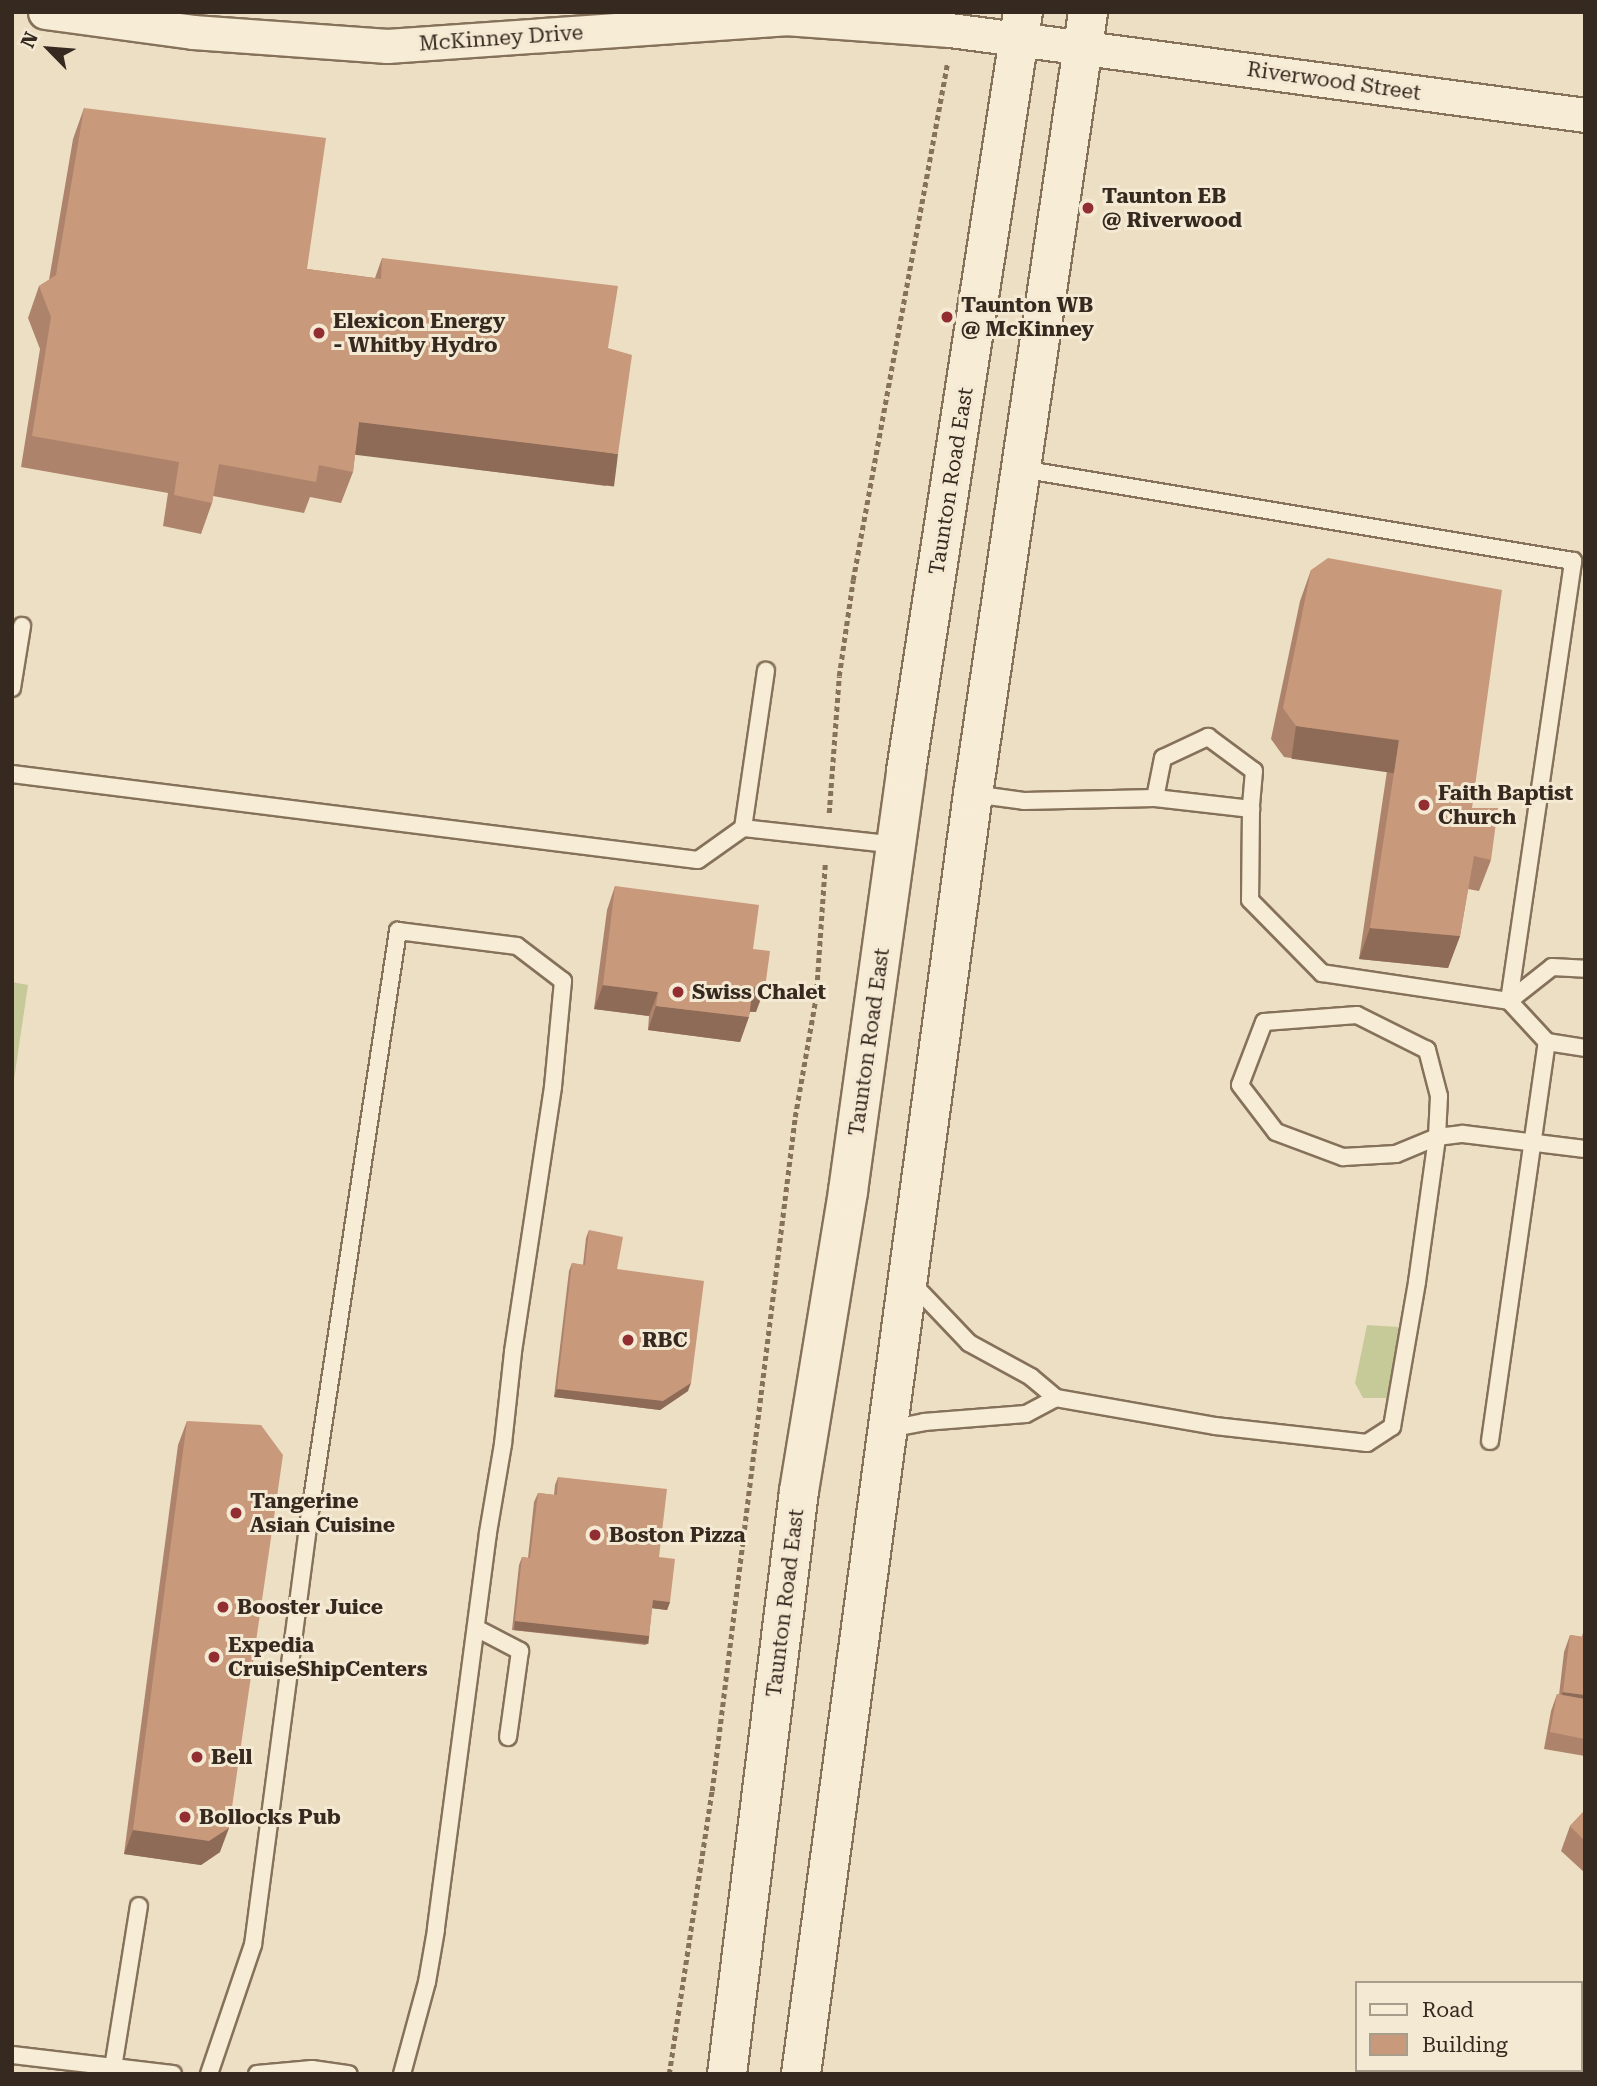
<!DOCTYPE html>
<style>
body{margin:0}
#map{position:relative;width:1597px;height:2086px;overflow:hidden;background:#ecdfc4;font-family:"Roboto Serif",serif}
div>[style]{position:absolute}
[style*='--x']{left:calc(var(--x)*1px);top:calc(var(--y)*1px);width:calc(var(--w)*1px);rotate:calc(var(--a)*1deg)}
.green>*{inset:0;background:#c5ca98}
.path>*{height:4.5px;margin-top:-2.25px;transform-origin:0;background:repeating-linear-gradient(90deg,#86715b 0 5px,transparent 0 8.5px)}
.roads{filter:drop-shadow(2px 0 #86715b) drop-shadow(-2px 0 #86715b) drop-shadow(0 2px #86715b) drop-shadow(0 -2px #86715b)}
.lane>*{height:16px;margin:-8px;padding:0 8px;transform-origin:8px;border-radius:8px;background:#f7edd7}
.street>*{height:33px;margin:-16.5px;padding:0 16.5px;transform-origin:16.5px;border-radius:16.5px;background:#f7edd7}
.secondary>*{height:38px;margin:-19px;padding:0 19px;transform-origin:19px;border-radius:19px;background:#f7edd7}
.wall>*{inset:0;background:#ad846b}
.shaded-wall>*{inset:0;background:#8d6b57;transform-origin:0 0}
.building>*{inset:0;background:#c9997c}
.dots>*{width:19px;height:19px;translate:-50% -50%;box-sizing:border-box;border:4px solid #f4e9d3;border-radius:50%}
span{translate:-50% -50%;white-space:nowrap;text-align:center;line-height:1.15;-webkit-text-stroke:6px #f4e9d3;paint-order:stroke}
.street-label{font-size:21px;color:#36291f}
.poi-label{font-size:21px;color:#36291f;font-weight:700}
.left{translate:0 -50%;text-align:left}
.frame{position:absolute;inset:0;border:14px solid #36291f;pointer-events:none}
.legend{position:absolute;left:1355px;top:1981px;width:228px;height:91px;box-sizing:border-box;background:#f4e9d3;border:2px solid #a89c8b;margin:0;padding:9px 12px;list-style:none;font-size:21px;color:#36291f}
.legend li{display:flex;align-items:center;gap:14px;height:35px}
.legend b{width:35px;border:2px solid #a89c8b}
.north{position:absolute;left:14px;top:14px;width:70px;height:70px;-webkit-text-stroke:5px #f4e9d3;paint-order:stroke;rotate:295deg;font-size:19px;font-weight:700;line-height:28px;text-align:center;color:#36291f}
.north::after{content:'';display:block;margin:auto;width:24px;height:32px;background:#36291f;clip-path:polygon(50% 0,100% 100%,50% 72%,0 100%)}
</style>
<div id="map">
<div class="green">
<div style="clip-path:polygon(12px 982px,28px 985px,12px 1093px)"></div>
<div style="clip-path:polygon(1367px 1325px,1398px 1327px,1407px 1338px,1391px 1398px,1363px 1398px,1355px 1383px)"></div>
</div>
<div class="path">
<div style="--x:829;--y:813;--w:137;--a:-85.8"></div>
<div style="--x:839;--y:676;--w:97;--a:-81.7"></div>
<div style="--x:853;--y:580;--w:524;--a:-79.66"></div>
<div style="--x:669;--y:2074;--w:286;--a:-81.4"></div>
<div style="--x:712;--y:1791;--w:679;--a:-82.98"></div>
<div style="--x:795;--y:1117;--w:122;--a:-80.1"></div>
<div style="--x:816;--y:997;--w:133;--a:-86.1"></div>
</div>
<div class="roads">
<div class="lane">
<div style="--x:12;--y:688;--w:63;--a:-80.8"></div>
<div style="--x:12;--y:774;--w:691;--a:7.15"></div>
<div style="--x:698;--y:860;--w:55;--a:-35.4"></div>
<div style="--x:743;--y:828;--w:159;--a:-81.7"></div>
<div style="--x:973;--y:794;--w:51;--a:7.8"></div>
<div style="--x:1024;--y:801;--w:131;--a:-1.3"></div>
<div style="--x:1155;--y:798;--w:97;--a:6.5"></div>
<div style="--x:1251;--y:809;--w:91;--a:90.6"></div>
<div style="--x:1250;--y:900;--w:103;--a:45.4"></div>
<div style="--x:1322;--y:973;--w:189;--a:8.5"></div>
<div style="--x:1509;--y:1001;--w:445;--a:-81.7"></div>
<div style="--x:1573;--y:561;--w:560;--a:-170.54"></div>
<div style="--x:1155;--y:798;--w:41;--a:-78.7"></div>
<div style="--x:1163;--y:758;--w:50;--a:-25"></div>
<div style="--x:1208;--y:737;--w:57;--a:36.5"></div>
<div style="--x:1254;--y:771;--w:38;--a:95"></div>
<div style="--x:743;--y:828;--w:154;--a:6.3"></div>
<div style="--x:1547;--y:1042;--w:56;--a:-132.8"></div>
<div style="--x:1509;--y:1001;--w:55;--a:-38.3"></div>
<div style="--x:1552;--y:967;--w:33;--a:3"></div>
<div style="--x:910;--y:1281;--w:86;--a:46.4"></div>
<div style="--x:969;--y:1343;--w:71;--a:28.7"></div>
<div style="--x:1031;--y:1377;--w:33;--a:40"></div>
<div style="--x:1056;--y:1398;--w:161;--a:10"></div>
<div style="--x:1215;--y:1426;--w:153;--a:6.4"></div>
<div style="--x:1367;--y:1443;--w:30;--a:-33"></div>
<div style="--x:1392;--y:1427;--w:147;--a:-80.2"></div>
<div style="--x:1417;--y:1282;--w:146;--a:-82.1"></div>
<div style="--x:1437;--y:1137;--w:41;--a:-87.2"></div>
<div style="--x:1439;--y:1096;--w:48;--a:-104.6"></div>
<div style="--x:1427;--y:1050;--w:78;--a:-153.4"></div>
<div style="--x:1357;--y:1015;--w:93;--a:175.7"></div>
<div style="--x:1264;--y:1022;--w:67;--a:110.9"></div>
<div style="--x:1240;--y:1085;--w:59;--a:52.5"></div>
<div style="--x:1276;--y:1132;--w:72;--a:20.5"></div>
<div style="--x:1343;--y:1157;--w:53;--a:-3.2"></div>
<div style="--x:1396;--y:1154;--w:44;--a:-22.5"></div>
<div style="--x:1437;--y:1137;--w:26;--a:-7"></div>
<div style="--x:1463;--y:1134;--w:123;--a:7"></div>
<div style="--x:889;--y:1429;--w:36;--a:-11"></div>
<div style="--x:924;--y:1422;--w:102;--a:-4.5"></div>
<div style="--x:1026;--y:1414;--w:34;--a:-28"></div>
<div style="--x:1490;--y:1441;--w:403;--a:-81.9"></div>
<div style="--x:1547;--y:1042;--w:38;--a:9"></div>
<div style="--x:476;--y:1628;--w:50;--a:27.6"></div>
<div style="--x:520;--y:1651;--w:87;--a:97.9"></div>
<div style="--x:12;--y:2055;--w:162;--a:6.7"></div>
<div style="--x:112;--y:2074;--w:170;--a:-80.9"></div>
<div style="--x:209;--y:2074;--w:136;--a:-71.2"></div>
<div style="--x:253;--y:1945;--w:443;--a:-82.5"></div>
<div style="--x:311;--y:1506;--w:582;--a:-81.4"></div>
<div style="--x:398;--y:931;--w:120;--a:7.2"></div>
<div style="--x:517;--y:946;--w:58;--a:37.3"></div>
<div style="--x:563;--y:981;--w:106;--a:95.4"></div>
<div style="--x:553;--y:1087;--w:268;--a:98.6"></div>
<div style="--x:513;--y:1352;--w:93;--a:96.2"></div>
<div style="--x:503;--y:1444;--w:90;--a:99.6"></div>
<div style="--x:488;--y:1533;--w:400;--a:97.5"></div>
<div style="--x:436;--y:1930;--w:53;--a:99.8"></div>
<div style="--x:427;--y:1982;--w:95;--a:105.2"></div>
<div style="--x:257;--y:2074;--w:55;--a:-5.2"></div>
<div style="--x:312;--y:2069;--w:37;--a:8"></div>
</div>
<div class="street">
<div style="--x:45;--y:12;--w:149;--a:7.7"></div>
<div style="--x:193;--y:32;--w:195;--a:4.1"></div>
<div style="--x:387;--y:46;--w:399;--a:-4"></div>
<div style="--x:785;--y:18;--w:165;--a:4.2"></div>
<div style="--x:950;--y:30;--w:641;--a:7.62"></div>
</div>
<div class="secondary">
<div style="--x:727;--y:2074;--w:587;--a:-82.96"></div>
<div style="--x:799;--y:1491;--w:304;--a:-80.7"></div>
<div style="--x:848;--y:1191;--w:424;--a:-82.1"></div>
<div style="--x:906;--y:771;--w:768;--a:-81.24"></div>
<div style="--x:801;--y:2074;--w:1292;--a:-82.35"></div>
<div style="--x:973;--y:794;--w:790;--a:-81.63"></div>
</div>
</div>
<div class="wall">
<div style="clip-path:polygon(84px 108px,307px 269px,375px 278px,382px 258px,608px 348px,606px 486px,355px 454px,353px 472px,341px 503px,310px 497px,304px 513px,213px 496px,212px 503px,201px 534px,163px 526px,168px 493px,21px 467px,40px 349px,28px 318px,39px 286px,49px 280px,73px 139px)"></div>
<div style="clip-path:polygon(1311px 570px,1472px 808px,1491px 860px,1479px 891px,1468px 889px,1460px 936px,1448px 968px,1359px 959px,1387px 771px,1284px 757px,1271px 739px,1300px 601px)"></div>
<div style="clip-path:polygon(615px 886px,753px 949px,756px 1012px,750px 1012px,740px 1042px,648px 1030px,649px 1016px,594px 1009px,607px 910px)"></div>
<div style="clip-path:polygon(589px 1230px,617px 1269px,688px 1391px,660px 1410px,554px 1397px,569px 1271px,572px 1263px,583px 1265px,586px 1238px)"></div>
<div style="clip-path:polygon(187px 1421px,220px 1852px,201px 1865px,124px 1854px,178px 1445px)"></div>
<div style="clip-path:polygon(558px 1477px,659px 1557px,670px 1602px,667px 1610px,652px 1608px,649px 1636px,646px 1645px,512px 1630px,519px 1565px,522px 1557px,528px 1558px,534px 1502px,538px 1493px,554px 1495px,555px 1485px)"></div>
<div style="clip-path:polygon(1585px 1624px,1585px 1756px,1544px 1749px,1551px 1711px,1557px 1694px,1559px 1695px,1564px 1652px,1570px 1635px,1582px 1637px)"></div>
<div style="clip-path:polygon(1585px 1810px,1585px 1873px,1561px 1851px,1570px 1826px)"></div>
</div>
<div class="shaded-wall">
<div style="left:359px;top:422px;width:261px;height:33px;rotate:7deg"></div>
<div style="left:1296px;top:726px;width:104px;height:33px;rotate:8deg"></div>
<div style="clip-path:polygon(1370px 928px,1460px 936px,1448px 968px,1359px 959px)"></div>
<div style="clip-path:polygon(603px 985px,658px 992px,649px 1016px,594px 1009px)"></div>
<div style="clip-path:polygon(753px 987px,765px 988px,756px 1012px,744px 1011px)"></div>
<div style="clip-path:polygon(656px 1006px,749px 1017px,740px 1042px,648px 1030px)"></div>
<div style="clip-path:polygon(691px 1383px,688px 1391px,660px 1410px,554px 1397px,557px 1389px)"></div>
<div style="clip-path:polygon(653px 1600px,670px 1602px,667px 1610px,650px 1608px)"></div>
<div style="left:515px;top:1621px;width:135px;height:9px;rotate:6deg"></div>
<div style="clip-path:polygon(1563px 1692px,1585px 1695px,1585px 1712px,1557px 1709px)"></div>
<div style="clip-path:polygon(229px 1828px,220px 1852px,201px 1865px,124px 1854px,133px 1830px)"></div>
</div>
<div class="building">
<div style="clip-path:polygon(84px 108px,326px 138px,307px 269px,381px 279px,382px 258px,618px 286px,608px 348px,632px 355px,618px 454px,359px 422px,353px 472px,319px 465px,316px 482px,219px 464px,212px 503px,174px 495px,179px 462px,32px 436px,51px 317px,39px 286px,56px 275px)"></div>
<div style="clip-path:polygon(1328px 558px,1502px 590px,1472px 808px,1498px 808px,1491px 860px,1474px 856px,1460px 936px,1370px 928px,1399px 740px,1296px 726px,1283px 708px,1311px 570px)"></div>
<div style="clip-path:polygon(615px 886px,759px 905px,753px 949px,770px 951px,765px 988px,753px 987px,749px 1017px,656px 1006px,658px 992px,603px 985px)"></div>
<div style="clip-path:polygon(589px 1230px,623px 1237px,617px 1269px,704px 1281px,691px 1383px,663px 1401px,557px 1389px,572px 1263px,585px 1265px)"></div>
<div style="clip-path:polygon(187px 1421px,261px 1425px,283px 1455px,229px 1828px,209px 1841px,133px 1830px)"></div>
<div style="clip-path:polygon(558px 1477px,667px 1489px,659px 1557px,675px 1559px,670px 1602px,653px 1600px,649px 1636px,515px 1621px,522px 1557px,530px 1558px,538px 1493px,557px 1495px)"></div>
<div style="clip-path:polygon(1570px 1635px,1585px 1637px,1585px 1695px,1563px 1692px)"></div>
<div style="clip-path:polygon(1557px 1694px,1585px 1699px,1585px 1739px,1550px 1732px)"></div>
<div style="clip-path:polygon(1585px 1810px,1585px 1841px,1570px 1826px)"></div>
</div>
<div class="dots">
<div style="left:1088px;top:208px;background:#922e32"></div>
<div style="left:947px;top:317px;background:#922e32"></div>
<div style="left:319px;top:333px;background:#922e32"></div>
<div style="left:1424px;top:805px;background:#922e32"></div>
<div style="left:678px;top:992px;background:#922e32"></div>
<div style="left:628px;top:1340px;background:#922e32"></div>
<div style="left:236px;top:1513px;background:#922e32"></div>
<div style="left:595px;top:1535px;background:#922e32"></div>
<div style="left:223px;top:1607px;background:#922e32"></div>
<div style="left:214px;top:1657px;background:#922e32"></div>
<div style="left:197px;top:1757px;background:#922e32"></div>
<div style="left:185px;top:1817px;background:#922e32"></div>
</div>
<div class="street-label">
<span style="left:501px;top:38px;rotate:-4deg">McKinney Drive</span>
<span style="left:1334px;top:81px;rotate:8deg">Riverwood Street</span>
<span style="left:951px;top:481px;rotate:-81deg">Taunton Road East</span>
<span style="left:869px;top:1042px;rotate:-82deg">Taunton Road East</span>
<span style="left:785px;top:1603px;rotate:-83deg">Taunton Road East</span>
</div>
<div class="poi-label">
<span class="left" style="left:1102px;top:208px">Taunton EB<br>@ Riverwood</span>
<span class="left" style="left:961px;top:317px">Taunton WB<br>@ McKinney</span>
<span class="left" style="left:333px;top:333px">Elexicon Energy<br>- Whitby Hydro</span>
<span class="left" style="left:1438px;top:805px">Faith Baptist<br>Church</span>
<span class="left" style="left:692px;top:992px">Swiss Chalet</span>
<span class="left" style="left:642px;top:1340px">RBC</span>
<span class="left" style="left:250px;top:1513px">Tangerine<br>Asian Cuisine</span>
<span class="left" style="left:609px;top:1535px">Boston Pizza</span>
<span class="left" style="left:237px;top:1607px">Booster Juice</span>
<span class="left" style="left:228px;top:1657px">Expedia<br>CruiseShipCenters</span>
<span class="left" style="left:211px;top:1757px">Bell</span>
<span class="left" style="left:199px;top:1817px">Bollocks Pub</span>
</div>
<div class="frame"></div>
<ul class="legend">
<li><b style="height:9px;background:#f7edd7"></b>Road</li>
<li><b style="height:19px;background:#c9997c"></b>Building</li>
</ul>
<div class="north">N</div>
</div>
